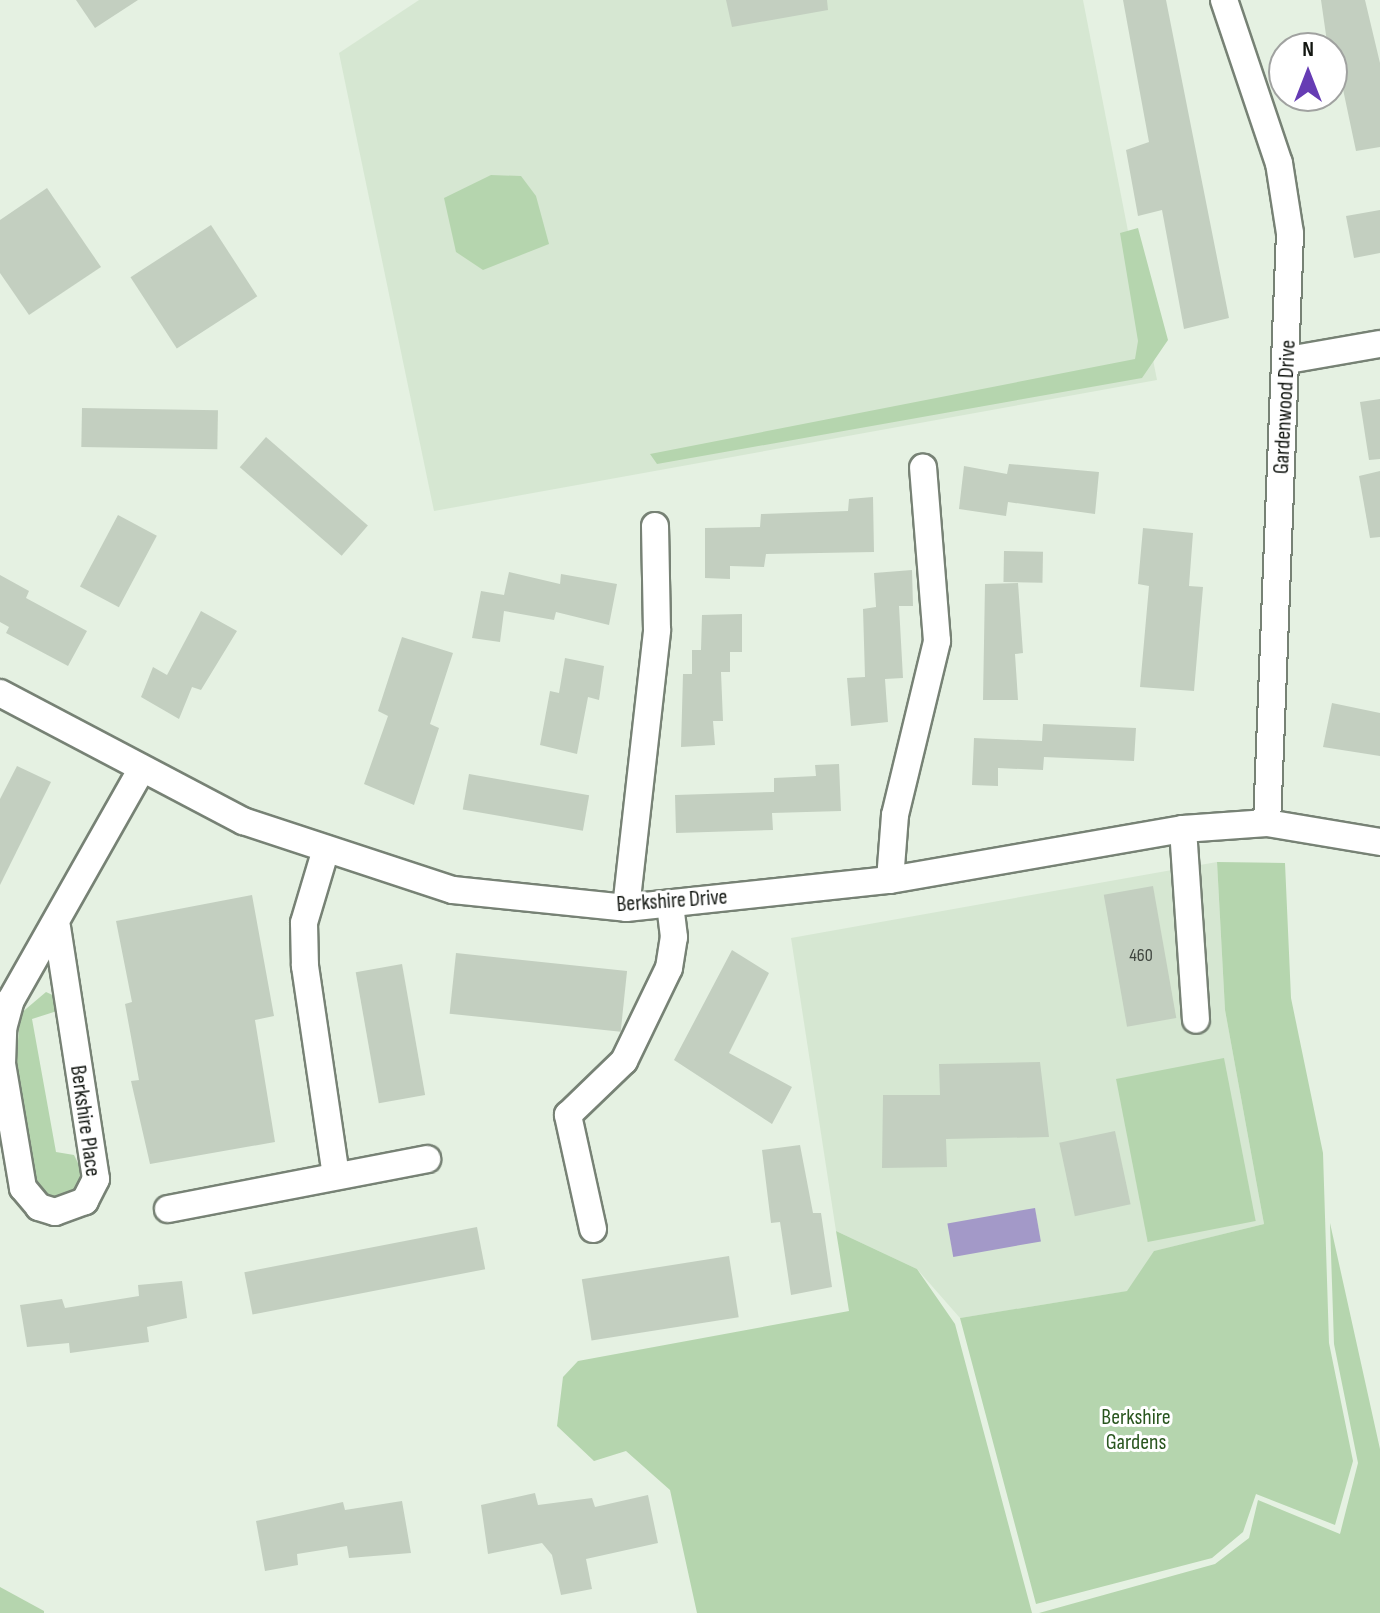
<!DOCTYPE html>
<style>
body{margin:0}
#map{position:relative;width:1380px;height:1613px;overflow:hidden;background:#e5f1e2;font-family:"Sofia Sans Condensed",sans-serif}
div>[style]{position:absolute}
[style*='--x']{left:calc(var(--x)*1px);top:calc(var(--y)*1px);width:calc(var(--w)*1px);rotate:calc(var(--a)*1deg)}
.built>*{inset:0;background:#d6e7d2}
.green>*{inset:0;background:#b5d5ae;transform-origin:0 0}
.water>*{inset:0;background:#a399c8;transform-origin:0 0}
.building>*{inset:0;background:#c3cfc0;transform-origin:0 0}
.roads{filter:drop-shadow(2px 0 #778275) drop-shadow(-2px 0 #778275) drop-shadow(0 2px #778275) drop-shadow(0 -2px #778275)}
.minor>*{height:26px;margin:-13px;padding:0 13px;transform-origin:13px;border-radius:13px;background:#fff}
span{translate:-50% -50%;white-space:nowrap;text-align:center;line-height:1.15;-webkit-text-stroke:6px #fff;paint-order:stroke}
.number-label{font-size:18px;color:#3e443d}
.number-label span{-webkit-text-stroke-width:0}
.street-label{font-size:22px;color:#121611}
.park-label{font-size:22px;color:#2a561f}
.north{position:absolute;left:1268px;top:32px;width:80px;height:80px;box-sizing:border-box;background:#fff;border:2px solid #a0a2a0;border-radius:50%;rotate:0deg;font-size:22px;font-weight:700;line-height:32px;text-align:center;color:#121611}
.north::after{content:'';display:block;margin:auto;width:28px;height:36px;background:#663cb4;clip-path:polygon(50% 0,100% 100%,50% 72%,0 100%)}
</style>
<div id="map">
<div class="built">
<div style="clip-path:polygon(419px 0,1083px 0,1157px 380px,434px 511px,339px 53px)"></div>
<div style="clip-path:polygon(1217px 862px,1225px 1010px,1264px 1224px,1155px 1251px,1128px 1291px,960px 1318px,917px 1269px,836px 1231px,791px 938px)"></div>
</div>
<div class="green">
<div style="clip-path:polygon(491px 175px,521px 176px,536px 196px,549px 244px,483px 270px,456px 252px,444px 198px)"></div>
<div style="clip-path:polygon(1138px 228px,1168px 340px,1142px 378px,657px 464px,650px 454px,1135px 359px,1138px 341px,1120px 233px)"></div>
<div style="clip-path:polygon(1217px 862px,1285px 863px,1291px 998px,1323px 1153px,1329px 1343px,1353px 1461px,1335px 1525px,1256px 1494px,1243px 1532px,1212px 1558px,1036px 1604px,960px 1318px,1127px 1291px,1154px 1251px,1264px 1224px,1225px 1010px)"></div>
<div style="clip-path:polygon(46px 992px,57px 997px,57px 1011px,32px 1019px,56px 1152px,74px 1155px,82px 1171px,76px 1190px,57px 1198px,43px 1194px,33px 1181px,15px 1081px,20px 1014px)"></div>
<div style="left:1224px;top:1058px;width:166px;height:110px;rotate:79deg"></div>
<div style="clip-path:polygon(1330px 1223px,1380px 1449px,1380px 1613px,1039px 1613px,1215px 1564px,1249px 1538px,1258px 1500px,1340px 1534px,1358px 1463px,1334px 1344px)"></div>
<div style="clip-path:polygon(836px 1231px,917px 1269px,955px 1324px,1032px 1613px,697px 1613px,670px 1490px,626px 1451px,594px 1461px,557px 1426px,563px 1377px,578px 1361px,849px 1311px)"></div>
<div style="clip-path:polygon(0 1587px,44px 1611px,44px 1613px,0 1613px)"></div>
</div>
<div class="water">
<div style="left:1035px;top:1208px;width:34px;height:89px;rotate:80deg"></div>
</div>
<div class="building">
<div style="clip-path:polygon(76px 0,138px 0,95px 28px)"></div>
<div style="clip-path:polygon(726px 0,827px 0,828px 10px,732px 27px)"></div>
<div style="clip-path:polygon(1123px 0,1166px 0,1229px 318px,1184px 329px,1162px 210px,1138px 216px,1126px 150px,1149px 142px)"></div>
<div style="clip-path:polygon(1321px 0,1365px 0,1380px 63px,1380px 147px,1356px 151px,1340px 75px,1332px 77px)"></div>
<div style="clip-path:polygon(47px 188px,101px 267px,29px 315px,0 273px,0 220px)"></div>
<div style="clip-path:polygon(1380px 210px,1380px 253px,1354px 258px,1346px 216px)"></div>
<div style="left:211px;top:225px;width:85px;height:96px;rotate:57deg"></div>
<div style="clip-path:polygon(1380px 399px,1380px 459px,1369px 460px,1360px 402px)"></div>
<div style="left:82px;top:408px;width:136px;height:39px;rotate:1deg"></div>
<div style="left:266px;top:437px;width:135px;height:40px;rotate:41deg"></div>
<div style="clip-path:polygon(1009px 464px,1099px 472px,1095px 514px,1008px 502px,1006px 516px,959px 509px,964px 466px,1007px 474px)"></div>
<div style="clip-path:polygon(1380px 471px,1380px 537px,1370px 538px,1359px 476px)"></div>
<div style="clip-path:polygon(873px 497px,874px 552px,766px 554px,764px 567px,730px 566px,730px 579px,705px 578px,705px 528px,760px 527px,761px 514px,848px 511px,849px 499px)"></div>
<div style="left:118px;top:515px;width:44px;height:81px;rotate:28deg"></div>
<div style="clip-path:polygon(1143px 528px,1193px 533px,1189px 586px,1203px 587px,1194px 691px,1140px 687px,1149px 586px,1138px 584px)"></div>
<div style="left:1004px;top:551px;width:39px;height:31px;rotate:1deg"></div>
<div style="clip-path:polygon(912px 570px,913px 606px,899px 606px,903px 678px,885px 679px,888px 722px,851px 726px,847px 678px,865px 677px,863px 609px,876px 607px,874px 573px)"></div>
<div style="clip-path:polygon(509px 572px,560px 584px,561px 574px,617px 584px,609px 625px,556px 612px,554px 620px,504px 611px,500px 642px,472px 638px,481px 591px,504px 595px)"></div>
<div style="clip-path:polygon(0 575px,29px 591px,26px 598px,87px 631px,68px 666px,6px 633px,9px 627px,0 622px)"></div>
<div style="clip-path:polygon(1018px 583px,1023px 653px,1015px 654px,1018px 700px,983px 700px,985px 584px)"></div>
<div style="clip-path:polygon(201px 611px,237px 631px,201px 690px,192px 687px,179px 719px,141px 697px,153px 667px,167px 675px)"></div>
<div style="clip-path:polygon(742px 614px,742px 652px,730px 652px,730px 672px,721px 672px,723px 721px,713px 721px,715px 745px,681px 747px,683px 674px,692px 674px,692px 650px,701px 650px,702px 615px)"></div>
<div style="clip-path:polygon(402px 637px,453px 653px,430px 724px,439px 728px,414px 805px,364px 784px,388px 716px,378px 711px)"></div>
<div style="clip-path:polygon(565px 658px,604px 666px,599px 700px,588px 697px,577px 754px,540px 745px,550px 691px,559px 693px)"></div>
<div style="clip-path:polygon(1332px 703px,1380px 713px,1380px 756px,1323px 747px)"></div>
<div style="clip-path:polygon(1043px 724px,1136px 728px,1134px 761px,1044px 757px,1043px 770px,998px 768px,998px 786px,972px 785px,974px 738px,1042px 741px)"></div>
<div style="clip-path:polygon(839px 764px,841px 811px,772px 813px,773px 830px,676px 833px,675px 795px,774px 792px,774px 778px,816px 776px,815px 765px)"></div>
<div style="clip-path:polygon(17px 766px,51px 782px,0 885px,0 799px)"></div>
<div style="left:469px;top:774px;width:122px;height:36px;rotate:10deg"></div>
<div style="left:1153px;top:886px;width:134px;height:50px;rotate:80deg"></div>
<div style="clip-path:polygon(252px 895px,274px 1016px,255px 1020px,275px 1142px,150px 1164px,131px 1081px,139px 1080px,125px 1004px,132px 1002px,116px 921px)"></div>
<div style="clip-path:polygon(732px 950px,769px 973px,729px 1053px,792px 1087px,772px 1124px,674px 1060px)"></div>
<div style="left:456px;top:953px;width:172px;height:61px;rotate:6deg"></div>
<div style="left:402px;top:964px;width:133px;height:47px;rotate:80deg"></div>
<div style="clip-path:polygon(1040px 1062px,1049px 1137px,946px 1139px,947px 1167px,882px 1168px,883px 1095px,940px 1095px,939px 1064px)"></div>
<div style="left:1115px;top:1131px;width:75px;height:57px;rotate:78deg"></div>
<div style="clip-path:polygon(800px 1145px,813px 1213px,821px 1213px,832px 1287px,791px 1295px,780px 1222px,771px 1223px,762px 1150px)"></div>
<div style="left:477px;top:1227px;width:43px;height:237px;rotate:79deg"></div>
<div style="left:729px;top:1256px;width:62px;height:149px;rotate:81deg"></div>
<div style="clip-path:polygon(182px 1281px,187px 1318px,147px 1327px,149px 1342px,70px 1353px,69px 1343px,27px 1347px,20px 1305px,62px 1299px,65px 1308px,139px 1296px,138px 1285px)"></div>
<div style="clip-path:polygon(535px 1493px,538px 1505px,592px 1498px,595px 1507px,648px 1495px,658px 1543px,586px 1559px,592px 1589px,561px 1595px,552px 1555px,542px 1543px,488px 1554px,481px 1505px)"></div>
<div style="clip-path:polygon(402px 1501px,411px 1553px,349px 1558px,347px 1546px,297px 1554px,298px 1565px,265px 1571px,256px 1521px,343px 1502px,345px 1510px)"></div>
</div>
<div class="roads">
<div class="minor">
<div style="--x:1224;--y:0;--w:172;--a:71.4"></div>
<div style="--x:1279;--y:163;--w:71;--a:81.1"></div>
<div style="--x:1290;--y:233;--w:590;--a:92.23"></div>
<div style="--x:1288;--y:360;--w:93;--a:-9.9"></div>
<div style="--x:0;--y:693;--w:275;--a:27.8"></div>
<div style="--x:243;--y:821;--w:221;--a:18.2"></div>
<div style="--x:453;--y:890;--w:174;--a:5.9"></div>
<div style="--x:626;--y:908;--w:265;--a:-6.1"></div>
<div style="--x:890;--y:880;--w:297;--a:-9.9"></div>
<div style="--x:1183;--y:829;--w:84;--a:-4.1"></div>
<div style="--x:1267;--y:823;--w:115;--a:9.5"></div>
<div style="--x:1183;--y:829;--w:191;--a:86.1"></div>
<div style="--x:326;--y:849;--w:77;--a:106.6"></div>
<div style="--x:304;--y:923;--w:43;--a:88.7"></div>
<div style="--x:305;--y:966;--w:211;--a:81.6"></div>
<div style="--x:890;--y:880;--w:65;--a:-85.6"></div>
<div style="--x:895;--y:815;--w:179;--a:-76.4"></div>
<div style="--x:937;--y:641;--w:174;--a:-94.6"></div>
<div style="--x:626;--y:908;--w:280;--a:-83.6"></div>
<div style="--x:657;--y:630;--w:104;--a:-91.1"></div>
<div style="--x:57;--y:927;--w:255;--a:81.2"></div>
<div style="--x:96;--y:1179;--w:25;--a:117"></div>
<div style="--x:85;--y:1201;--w:32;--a:160"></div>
<div style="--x:55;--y:1212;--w:17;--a:-163"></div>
<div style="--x:39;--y:1207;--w:25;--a:-130"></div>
<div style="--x:23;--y:1188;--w:126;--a:-99.6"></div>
<div style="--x:2;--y:1064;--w:35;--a:-88"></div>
<div style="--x:3;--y:1029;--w:30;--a:-75"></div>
<div style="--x:11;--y:1000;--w:264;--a:-60.5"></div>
<div style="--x:168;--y:1209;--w:264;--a:-10.9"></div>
<div style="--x:593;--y:1229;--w:117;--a:-102.4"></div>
<div style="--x:568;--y:1115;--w:78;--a:-44"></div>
<div style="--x:624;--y:1061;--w:103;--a:-64.2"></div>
<div style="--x:669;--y:968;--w:31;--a:-81"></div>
<div style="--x:674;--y:937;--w:33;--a:-97"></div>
</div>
</div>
<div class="number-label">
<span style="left:1141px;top:956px">460</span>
</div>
<div class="street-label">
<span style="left:1285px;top:407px;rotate:-87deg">Gardenwood Drive</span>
<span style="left:672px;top:901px;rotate:-4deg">Berkshire Drive</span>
<span style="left:85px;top:1121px;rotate:82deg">Berkshire Place</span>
</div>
<div class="park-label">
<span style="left:1136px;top:1430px">Berkshire<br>Gardens</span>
</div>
<div class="north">N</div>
</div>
